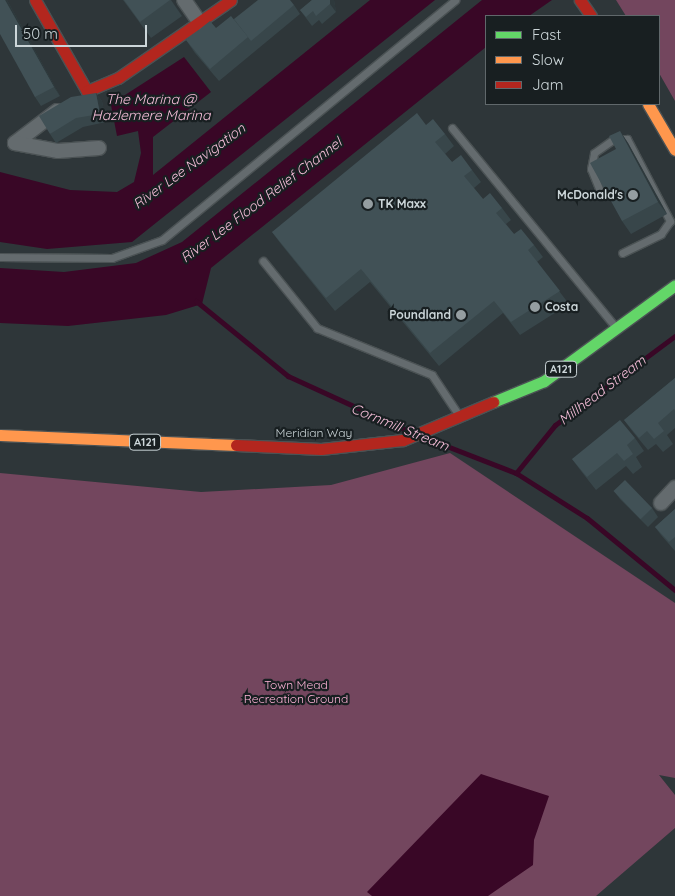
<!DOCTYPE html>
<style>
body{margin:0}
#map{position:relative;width:675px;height:896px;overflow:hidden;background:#2e3639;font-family:Quicksand,sans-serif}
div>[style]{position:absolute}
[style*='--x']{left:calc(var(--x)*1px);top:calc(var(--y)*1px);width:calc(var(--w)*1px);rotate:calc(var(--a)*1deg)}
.green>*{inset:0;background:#73465e}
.water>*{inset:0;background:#390726}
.stream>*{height:5px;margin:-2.5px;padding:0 2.5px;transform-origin:2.5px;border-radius:2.5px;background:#390726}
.roads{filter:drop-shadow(1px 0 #4b5254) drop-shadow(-1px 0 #4b5254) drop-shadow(0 1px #4b5254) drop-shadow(0 -1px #4b5254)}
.lane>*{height:7px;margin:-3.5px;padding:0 3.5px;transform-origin:3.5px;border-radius:3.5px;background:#646b6e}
.street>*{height:14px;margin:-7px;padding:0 7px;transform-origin:7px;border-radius:7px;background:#646b6e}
.fast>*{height:11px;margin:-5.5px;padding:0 5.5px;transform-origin:5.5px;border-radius:5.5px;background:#63d668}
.slow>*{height:11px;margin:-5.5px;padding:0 5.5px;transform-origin:5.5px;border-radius:5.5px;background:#ff974d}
.jam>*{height:11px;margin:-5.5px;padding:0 5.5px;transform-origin:5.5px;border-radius:5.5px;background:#b3261e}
.wall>*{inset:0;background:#38464a}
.shaded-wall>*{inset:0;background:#2e393c}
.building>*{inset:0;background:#415156;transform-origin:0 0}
.dots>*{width:14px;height:14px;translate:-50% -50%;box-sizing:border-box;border:2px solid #181f21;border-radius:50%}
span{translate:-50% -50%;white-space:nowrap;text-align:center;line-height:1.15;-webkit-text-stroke:4.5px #181f21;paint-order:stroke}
.shield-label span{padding:1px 4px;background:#181f21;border:1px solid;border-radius:4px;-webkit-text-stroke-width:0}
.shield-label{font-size:11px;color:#ccd6d9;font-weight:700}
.poi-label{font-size:12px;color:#ccd6d9;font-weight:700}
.right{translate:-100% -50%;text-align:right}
.left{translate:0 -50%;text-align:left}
.street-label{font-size:12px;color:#ccd6d9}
.park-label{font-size:12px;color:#feb3d7}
.water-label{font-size:14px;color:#f7bfda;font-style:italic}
.legend{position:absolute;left:485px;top:15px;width:175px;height:90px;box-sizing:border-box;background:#181f21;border:1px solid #60686b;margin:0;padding:6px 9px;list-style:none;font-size:15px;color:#ccd6d9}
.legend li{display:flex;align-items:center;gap:10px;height:25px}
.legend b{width:25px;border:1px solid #60686b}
.scale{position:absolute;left:15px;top:25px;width:132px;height:22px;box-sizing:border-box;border:2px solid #ccd6d9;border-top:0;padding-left:6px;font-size:15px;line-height:18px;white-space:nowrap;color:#ccd6d9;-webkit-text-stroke:4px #181f21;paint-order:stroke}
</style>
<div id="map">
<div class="green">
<div style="clip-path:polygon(616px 0,675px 0,675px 101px,659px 73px,659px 16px,626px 16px)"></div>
<div style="clip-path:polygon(450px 453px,675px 603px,675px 778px,659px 775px,675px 795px,675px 828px,596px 896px,0 896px,0 473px,201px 492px,331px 485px)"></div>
</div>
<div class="water">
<div style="clip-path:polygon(370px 0,435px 0,132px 242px,47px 249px,0 242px,0 172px,70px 190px,117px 192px,134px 182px,141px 153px,138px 131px,117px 136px,110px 100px,125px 95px,184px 57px,211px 92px,153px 137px,153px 175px)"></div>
<div style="clip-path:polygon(482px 0,552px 0,529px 16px,486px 16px,486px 47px,211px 268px,202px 304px,166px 315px,68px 326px,0 323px,0 268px,64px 272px,136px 263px,182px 242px)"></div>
<div style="clip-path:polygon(481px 774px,549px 796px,534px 840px,533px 865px,488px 896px,372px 896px,367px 892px)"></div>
</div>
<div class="stream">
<div style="--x:196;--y:301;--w:119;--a:39.2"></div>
<div style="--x:288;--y:376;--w:130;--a:24.6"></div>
<div style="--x:426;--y:438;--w:97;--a:21.3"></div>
<div style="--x:516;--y:473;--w:84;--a:32.4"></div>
<div style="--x:587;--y:518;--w:114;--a:39.3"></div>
<div style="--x:516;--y:473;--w:62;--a:-50.9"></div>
<div style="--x:555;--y:425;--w:149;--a:-36.6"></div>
</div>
<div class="roads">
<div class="lane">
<div style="--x:452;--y:128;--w:255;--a:50.6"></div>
<div style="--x:600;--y:191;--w:24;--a:-112"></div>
<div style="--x:591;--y:169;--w:16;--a:-79"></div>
<div style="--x:594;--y:153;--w:24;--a:-35"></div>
<div style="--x:614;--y:139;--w:13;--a:0"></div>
<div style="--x:627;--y:139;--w:93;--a:62.3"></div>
<div style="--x:670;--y:221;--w:16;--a:125"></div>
<div style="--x:661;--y:234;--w:43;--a:154"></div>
<div style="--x:0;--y:257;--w:112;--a:0.5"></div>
<div style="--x:112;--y:258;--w:53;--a:-19.8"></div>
<div style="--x:162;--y:240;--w:379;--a:-39.3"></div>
<div style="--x:263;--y:261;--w:86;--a:51.1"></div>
<div style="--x:317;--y:328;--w:124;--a:22.2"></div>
<div style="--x:432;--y:375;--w:47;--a:56.3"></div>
</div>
<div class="street">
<div style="--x:184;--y:0;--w:28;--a:55"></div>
<div style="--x:57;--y:111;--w:53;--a:142.7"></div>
<div style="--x:15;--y:143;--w:44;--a:10.5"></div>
<div style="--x:58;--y:151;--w:41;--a:-4.2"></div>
<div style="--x:661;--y:503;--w:21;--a:-47"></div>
</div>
<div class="fast">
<div style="--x:493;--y:402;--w:55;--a:-22.4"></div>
<div style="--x:544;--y:381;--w:162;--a:-36.2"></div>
</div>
<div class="slow">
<div style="--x:648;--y:104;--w:53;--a:59.6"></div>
<div style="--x:0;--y:435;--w:236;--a:2.4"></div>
</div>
<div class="jam">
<div style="--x:35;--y:0;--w:105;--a:60.3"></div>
<div style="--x:87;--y:91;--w:34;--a:-23"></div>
<div style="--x:118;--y:78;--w:137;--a:-34.6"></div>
<div style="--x:580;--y:0;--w:19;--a:55"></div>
<div style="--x:236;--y:445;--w:85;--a:2.7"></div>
<div style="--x:321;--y:449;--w:82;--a:-6.3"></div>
<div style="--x:403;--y:440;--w:98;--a:-22.9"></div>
</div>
</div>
<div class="wall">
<div style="clip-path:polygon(0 0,7px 0,60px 96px,41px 106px,35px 97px)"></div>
<div style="clip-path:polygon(123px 0,171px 0,182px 16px,151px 38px)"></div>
<div style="clip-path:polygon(312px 0,334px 0,336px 12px,322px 24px,319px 20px,312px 26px,300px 10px)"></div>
<div style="clip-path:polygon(294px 5px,300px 14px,219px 81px,195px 53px,186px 40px,216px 28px,234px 19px)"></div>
<div style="clip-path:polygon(96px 93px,102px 101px,106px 122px,83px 127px,56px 143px,50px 134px)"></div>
<div style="clip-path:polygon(426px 125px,445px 134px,454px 146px,445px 154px,452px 162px,472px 170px,481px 182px,474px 188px,483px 199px,502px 208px,511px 220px,506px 224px,514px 234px,534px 245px,543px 257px,537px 262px,569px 304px,520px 335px,503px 313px,439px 366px,370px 282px,335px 311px,281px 244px,272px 232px)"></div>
<div style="clip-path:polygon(620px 131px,628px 143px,667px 214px,631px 234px,622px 221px,616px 149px)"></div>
<div style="clip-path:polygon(675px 378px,675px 428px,667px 435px,673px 444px,663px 452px,656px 444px,648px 450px,633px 432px,624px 420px)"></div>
<div style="clip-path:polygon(635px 438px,644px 451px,636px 457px,642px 467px,633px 474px,626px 466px,596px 490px,581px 471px,572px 459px)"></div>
<div style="clip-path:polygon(614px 491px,652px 508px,658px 517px,648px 527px,620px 499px)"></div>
<div style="clip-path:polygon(675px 509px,675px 551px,661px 535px,655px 527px)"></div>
</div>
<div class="shaded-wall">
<div style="clip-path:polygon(5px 0,7px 0,60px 96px,54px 87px)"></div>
<div style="clip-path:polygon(330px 0,334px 0,336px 12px,330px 4px)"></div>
<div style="clip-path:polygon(96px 93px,102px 101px,106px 122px,100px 114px)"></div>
<div style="clip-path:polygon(620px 131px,628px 143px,667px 214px,658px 202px)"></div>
</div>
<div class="building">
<div style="clip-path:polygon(0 0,5px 0,54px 87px,35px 97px,0 34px)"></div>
<div style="clip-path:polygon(124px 0,170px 0,140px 22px)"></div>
<div style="clip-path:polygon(258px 0,290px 0,294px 5px,251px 41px,234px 19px)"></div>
<div style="clip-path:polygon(312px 0,330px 0,330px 4px,316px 16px,313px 11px,306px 17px,300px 10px)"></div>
<div style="clip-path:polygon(231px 16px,248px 37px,210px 69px,186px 40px,210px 21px,216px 28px)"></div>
<div style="clip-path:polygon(96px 93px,100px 114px,76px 118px,50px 134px,39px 116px,71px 97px)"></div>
<div style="clip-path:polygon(417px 113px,426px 125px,433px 119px,445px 134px,435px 142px,452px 162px,461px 155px,472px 170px,464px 176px,483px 199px,490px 193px,502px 208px,496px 213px,514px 234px,521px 229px,534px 245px,528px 250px,560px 291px,511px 322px,494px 301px,430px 353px,361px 269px,326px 298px,272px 232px)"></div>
<div style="clip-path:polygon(620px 131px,658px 202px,622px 221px,590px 163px,616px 149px,609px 136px)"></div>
<div style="clip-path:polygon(675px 378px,675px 411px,674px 409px,658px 423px,664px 431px,654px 439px,647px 431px,639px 438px,624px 420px)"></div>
<div style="clip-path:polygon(620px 420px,635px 438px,627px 445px,633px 454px,624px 461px,617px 453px,587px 477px,572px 459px)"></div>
<div style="left:625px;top:480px;width:39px;height:16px;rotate:46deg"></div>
<div style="clip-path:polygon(675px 509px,675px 537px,669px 542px,655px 527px)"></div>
</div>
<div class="dots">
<div style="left:633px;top:195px;background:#959ea1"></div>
<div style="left:368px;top:204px;background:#959ea1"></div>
<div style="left:535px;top:307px;background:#959ea1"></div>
<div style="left:461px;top:315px;background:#959ea1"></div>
</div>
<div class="shield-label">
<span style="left:561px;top:369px">A121</span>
<span style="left:145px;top:442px">A121</span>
</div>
<div class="poi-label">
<span class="right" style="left:623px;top:195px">McDonald's</span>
<span class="left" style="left:378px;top:204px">TK Maxx</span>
<span class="left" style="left:545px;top:307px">Costa</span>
<span class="right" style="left:451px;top:315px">Poundland</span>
</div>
<div class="street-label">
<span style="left:314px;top:433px">Meridian Way</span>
</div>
<div class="park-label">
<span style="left:296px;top:692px">Town Mead<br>Recreation Ground</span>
</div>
<div class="water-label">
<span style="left:151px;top:107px">The Marina @<br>Hazlemere Marina</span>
<span style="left:189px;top:166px;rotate:-36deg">River Lee Navigation</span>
<span style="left:261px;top:200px;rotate:-37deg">River Lee Flood Relief Channel</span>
<span style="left:602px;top:390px;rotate:-37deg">Millhead Stream</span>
<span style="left:400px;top:427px;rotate:22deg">Cornmill Stream</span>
</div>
<ul class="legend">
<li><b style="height:6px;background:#63d668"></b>Fast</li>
<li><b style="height:6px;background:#ff974d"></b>Slow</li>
<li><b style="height:6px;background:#b3261e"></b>Jam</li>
</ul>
<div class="scale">50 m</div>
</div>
